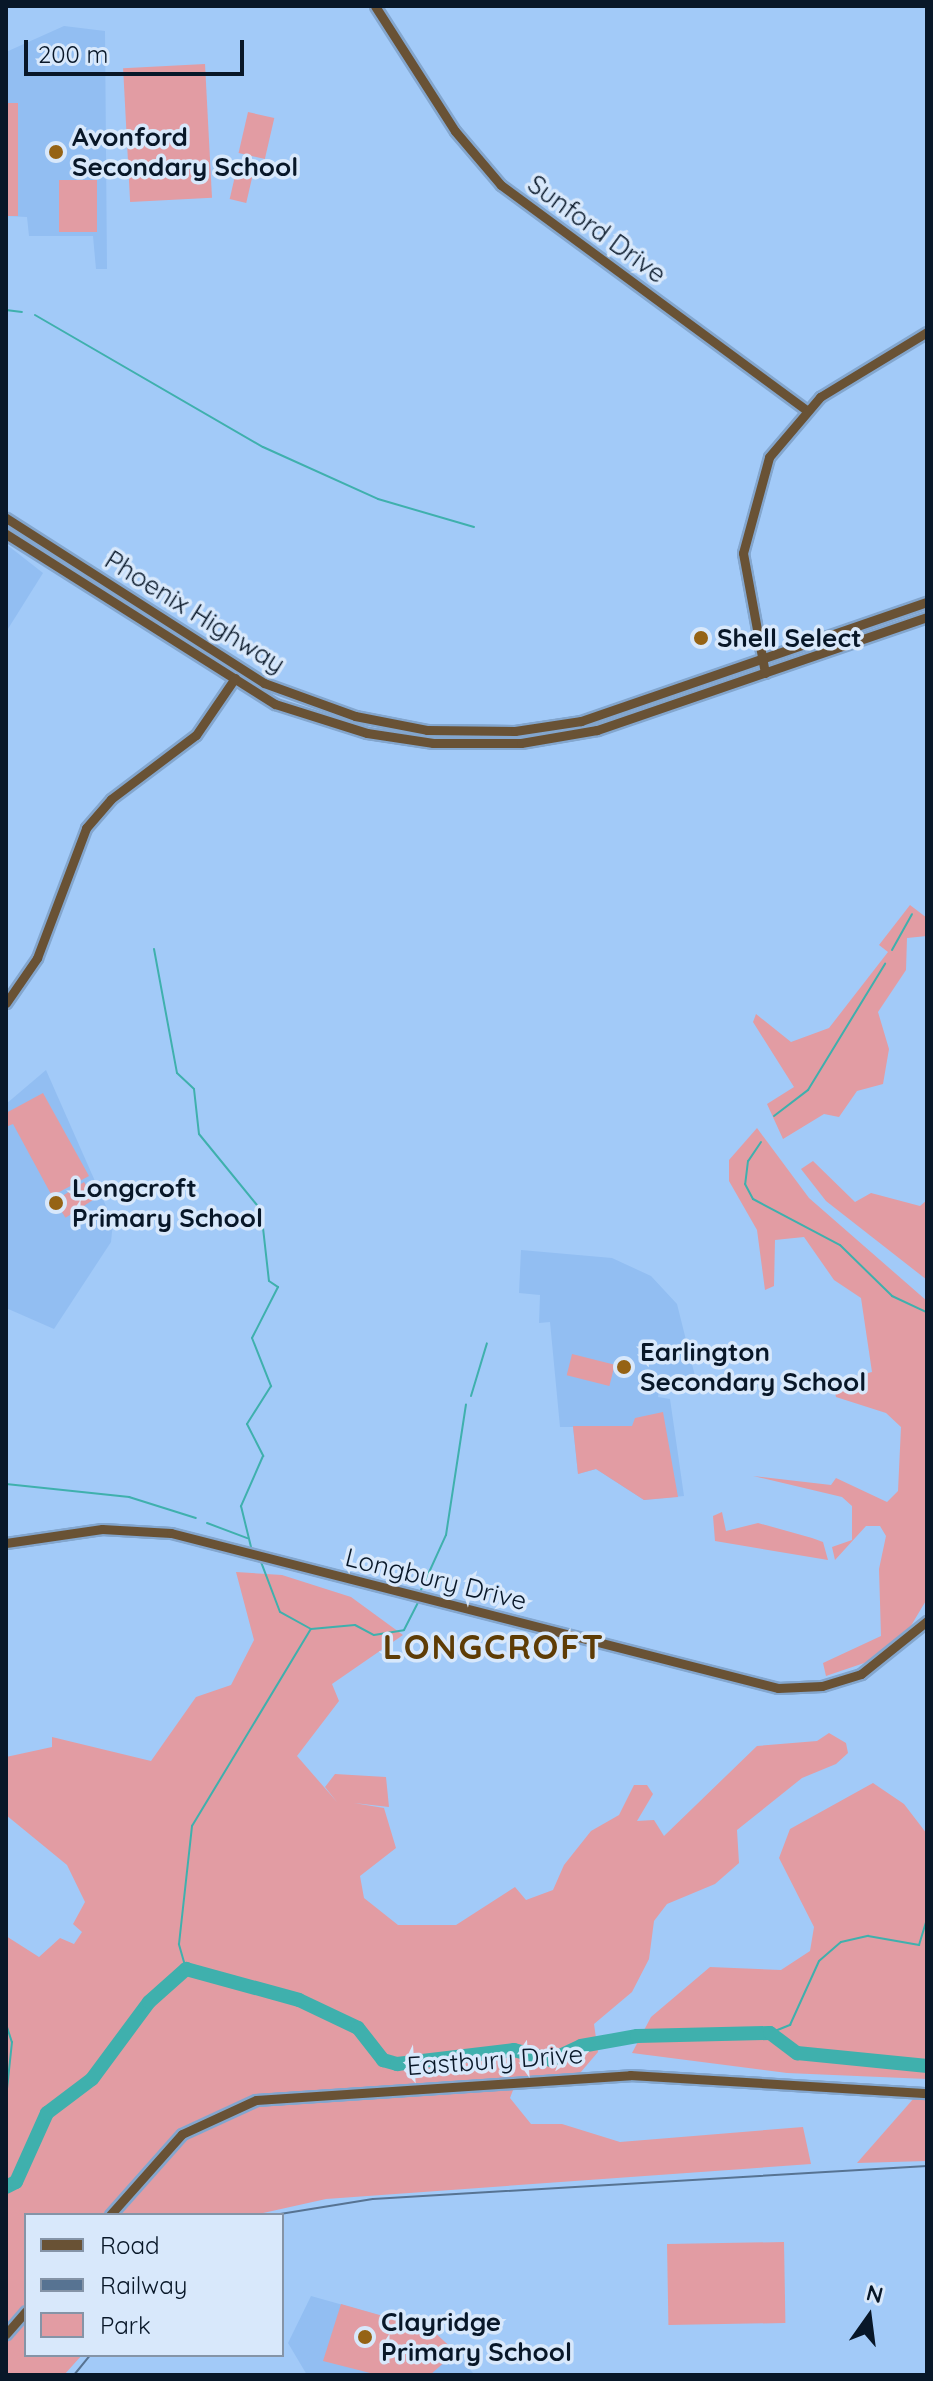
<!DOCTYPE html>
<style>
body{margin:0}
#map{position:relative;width:933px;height:2381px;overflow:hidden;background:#a2caf8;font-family:Quicksand,sans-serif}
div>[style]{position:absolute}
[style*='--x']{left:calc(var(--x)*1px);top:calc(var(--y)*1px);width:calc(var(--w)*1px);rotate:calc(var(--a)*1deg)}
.built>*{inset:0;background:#92bef2}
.green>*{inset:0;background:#e29ca3;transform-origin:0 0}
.stream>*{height:2px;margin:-1px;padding:0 1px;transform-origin:1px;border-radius:1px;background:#3fb0ad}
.river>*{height:14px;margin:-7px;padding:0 7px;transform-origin:7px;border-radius:7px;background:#3fb0ad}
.roads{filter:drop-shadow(2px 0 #83a6ce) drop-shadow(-2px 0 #83a6ce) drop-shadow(0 2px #83a6ce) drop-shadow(0 -2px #83a6ce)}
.secondary>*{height:9px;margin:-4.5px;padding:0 4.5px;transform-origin:4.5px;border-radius:4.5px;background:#695235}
.rail>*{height:2px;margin:-1px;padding:0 1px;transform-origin:1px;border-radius:1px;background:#577392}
.dots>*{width:22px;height:22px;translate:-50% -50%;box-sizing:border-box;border:4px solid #d8e8fb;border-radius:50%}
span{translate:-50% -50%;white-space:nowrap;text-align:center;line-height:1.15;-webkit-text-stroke:7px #d8e8fb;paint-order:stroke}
.poi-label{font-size:26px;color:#081728;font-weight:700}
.left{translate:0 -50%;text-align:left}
.street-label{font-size:26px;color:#081728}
.district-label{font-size:34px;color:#5e3c05;font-weight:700;letter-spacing:2px}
.frame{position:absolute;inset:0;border:8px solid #081728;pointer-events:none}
.legend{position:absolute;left:24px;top:2213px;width:260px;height:144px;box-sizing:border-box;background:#d8e8fb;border:2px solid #8594a7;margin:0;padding:10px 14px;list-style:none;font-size:24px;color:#081728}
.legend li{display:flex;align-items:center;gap:16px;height:40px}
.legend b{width:40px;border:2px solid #8594a7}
.north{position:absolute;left:829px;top:2277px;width:80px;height:80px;-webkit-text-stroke:6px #d8e8fb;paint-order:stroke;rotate:14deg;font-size:22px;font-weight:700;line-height:32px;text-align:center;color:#081728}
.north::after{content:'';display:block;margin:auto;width:28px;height:36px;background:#081728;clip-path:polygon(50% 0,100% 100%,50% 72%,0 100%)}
.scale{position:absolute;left:24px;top:40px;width:220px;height:36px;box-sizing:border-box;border:4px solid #081728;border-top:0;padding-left:10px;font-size:24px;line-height:28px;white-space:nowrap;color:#081728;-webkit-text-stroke:6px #d8e8fb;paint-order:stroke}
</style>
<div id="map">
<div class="built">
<div style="clip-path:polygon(64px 26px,105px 31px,107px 269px,96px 269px,93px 236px,29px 236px,27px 217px,6px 216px,6px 52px)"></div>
<div style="clip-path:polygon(6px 544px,43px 573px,6px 632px)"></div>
<div style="clip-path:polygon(46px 1070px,113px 1222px,111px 1242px,54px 1329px,6px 1308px,6px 1104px)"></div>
<div style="clip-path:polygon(521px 1250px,612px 1258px,651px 1276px,677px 1304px,699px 1392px,660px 1385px,658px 1397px,670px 1399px,684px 1496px,644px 1500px,596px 1469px,578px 1474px,573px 1427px,560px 1427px,550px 1322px,539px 1323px,540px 1295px,519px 1293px)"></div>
<div style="clip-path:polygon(311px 2296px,432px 2330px,475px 2375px,307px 2375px,288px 2343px)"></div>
</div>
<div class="green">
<div style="left:205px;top:64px;width:134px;height:82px;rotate:87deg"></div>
<div style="left:6px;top:103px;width:12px;height:113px"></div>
<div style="left:248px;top:112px;width:27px;height:42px;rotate:13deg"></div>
<div style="left:238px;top:163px;width:17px;height:37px;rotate:13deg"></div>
<div style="left:59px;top:180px;width:38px;height:52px"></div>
<div style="clip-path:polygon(910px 905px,927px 918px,927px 936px,907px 938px,906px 970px,878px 1012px,889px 1049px,883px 1084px,857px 1091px,839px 1117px,824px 1114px,783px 1139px,767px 1104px,794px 1087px,753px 1022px,756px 1014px,791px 1042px,829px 1028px,888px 952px,879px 945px)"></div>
<div style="clip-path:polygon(43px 1093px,89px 1176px,52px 1196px,13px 1124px,6px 1127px,6px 1113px)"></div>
<div style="clip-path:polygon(757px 1128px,809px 1198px,927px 1301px,927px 1599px,909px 1629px,870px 1661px,826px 1676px,823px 1663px,881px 1636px,879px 1569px,886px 1536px,880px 1526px,866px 1526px,835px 1560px,832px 1547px,852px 1540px,852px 1506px,842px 1497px,753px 1476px,831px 1485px,836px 1478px,887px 1502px,898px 1491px,901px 1427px,886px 1413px,836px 1397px,833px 1382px,872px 1372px,861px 1298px,834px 1280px,804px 1237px,775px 1240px,774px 1286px,765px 1290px,757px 1230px,729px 1181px,729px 1160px)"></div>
<div style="clip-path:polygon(813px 1161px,855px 1202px,871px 1193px,920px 1206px,927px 1200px,927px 1280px,826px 1201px,801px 1169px)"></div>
<div style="left:84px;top:1182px;width:20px;height:35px;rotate:57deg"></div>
<div style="left:572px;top:1354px;width:44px;height:22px;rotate:14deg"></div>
<div style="clip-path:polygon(663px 1412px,678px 1497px,644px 1500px,596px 1469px,578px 1474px,573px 1426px,632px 1426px,635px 1418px)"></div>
<div style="clip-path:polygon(722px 1512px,726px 1531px,758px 1523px,812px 1538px,823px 1542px,828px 1560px,715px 1541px,713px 1516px)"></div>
<div style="clip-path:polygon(236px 1572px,282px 1575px,351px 1597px,403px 1635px,332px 1684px,339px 1701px,297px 1756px,337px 1802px,325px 1787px,335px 1774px,386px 1777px,389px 1807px,354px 1803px,384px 1808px,396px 1848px,360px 1876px,364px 1898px,398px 1925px,456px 1925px,515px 1887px,526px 1900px,553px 1890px,564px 1865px,591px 1831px,619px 1815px,634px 1785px,647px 1785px,653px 1794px,637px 1821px,654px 1820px,664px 1836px,757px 1746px,817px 1741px,829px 1733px,846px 1743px,848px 1753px,836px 1764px,802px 1778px,737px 1830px,739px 1863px,715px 1884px,667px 1904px,654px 1921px,649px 1959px,632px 1992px,594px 2024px,598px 2052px,580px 2073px,518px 2077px,510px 2098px,531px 2124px,562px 2124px,620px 2142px,803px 2127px,811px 2164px,326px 2199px,254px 2215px,26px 2215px,26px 2355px,82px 2355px,64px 2375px,6px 2375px,6px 1936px,39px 1957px,60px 1938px,74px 1944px,82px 1932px,73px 1924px,85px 1902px,67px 1865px,6px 1815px,6px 1757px,52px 1747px,52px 1737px,151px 1761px,196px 1697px,231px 1685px,254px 1640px)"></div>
<div style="clip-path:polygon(873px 1783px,904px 1804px,927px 1834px,927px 2079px,787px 2073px,632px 2053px,651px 2017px,710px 1967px,781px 1970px,810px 1951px,814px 1927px,779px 1858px,790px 1829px)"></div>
<div style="clip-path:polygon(914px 2098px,927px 2099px,927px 2161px,857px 2163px)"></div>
<div style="left:784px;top:2242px;width:81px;height:117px;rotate:89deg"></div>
<div style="clip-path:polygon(341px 2304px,432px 2330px,456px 2352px,430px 2375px,378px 2375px,323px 2361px)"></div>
</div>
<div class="stream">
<div style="--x:6;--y:310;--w:16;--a:7"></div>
<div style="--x:35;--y:315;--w:263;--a:30.1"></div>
<div style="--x:263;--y:447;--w:126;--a:24.3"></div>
<div style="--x:378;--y:499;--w:100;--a:16.3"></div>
<div style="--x:154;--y:949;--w:126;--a:79.5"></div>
<div style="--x:177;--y:1073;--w:23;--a:43"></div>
<div style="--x:194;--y:1089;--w:45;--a:83.7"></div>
<div style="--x:199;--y:1134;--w:98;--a:50.8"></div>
<div style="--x:261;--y:1210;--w:71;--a:83.6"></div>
<div style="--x:269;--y:1281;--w:11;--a:34"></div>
<div style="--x:278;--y:1287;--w:57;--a:117"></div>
<div style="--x:252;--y:1338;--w:52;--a:68.4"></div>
<div style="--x:271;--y:1386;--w:45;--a:122.3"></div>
<div style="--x:247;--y:1424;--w:36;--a:63"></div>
<div style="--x:263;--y:1456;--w:55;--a:113.7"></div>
<div style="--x:241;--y:1506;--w:42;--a:76.3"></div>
<div style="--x:892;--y:950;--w:41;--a:-60.9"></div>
<div style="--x:774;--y:1116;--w:43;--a:-37.4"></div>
<div style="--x:808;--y:1090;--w:148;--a:-58.6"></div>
<div style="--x:761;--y:1142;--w:23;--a:124"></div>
<div style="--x:748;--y:1161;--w:23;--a:97"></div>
<div style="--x:745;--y:1184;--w:17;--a:62"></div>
<div style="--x:753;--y:1199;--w:98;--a:27.9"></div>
<div style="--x:840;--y:1245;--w:73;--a:44.4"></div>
<div style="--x:892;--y:1296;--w:38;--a:25"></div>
<div style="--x:927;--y:1335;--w:34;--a:90"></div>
<div style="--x:471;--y:1396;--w:55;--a:-73.2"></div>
<div style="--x:6;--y:1484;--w:124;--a:6"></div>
<div style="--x:129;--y:1497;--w:70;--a:17.4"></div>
<div style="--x:207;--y:1523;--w:43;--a:20.6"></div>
<div style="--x:421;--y:1590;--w:60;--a:-65.6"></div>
<div style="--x:446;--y:1535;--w:132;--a:-81.3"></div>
<div style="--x:311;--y:1629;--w:44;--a:-5.2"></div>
<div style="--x:355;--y:1625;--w:21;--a:28"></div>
<div style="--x:374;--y:1635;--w:30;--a:-9"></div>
<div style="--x:404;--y:1630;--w:30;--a:-63"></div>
<div style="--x:186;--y:1969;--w:26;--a:-106"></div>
<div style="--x:179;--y:1944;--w:119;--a:-83.7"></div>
<div style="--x:192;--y:1826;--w:230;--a:-58.9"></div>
<div style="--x:311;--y:1629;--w:35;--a:-151"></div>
<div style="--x:280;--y:1612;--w:53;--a:-110.8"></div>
<div style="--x:6;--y:2024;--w:19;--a:72"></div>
<div style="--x:12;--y:2042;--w:56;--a:96.1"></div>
<div style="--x:770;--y:2033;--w:22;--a:-22"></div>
<div style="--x:790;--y:2025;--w:70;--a:-65.6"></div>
<div style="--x:819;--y:1961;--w:29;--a:-41"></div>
<div style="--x:841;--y:1942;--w:28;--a:-13"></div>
<div style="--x:868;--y:1936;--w:52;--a:10"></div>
<div style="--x:919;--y:1945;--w:28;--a:-73"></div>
</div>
<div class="river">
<div style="--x:6;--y:2187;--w:11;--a:-27"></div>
<div style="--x:16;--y:2182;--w:76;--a:-65.8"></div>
<div style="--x:47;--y:2113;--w:56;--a:-37.1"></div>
<div style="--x:92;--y:2079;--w:96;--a:-53.5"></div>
<div style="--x:149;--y:2002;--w:50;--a:-41.7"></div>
<div style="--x:186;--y:1969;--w:117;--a:15.3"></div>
<div style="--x:299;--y:2000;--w:65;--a:25.4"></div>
<div style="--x:358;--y:2028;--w:41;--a:52"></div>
<div style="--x:383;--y:2060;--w:15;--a:16"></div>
<div style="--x:397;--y:2064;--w:118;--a:-6.8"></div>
<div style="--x:514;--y:2050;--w:38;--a:15"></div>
<div style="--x:551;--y:2060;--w:33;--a:-25"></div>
<div style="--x:581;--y:2046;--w:57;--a:-10.1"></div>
<div style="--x:637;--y:2036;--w:133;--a:-1.3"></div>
<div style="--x:770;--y:2033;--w:34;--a:37"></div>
<div style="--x:797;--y:2053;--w:131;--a:5.7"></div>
</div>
<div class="roads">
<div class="secondary">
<div style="--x:375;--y:6;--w:148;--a:57.4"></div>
<div style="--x:455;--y:131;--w:71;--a:49.6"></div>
<div style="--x:501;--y:185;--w:378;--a:36.4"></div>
<div style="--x:6;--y:518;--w:306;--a:32.6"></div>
<div style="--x:264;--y:683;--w:97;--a:19.9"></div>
<div style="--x:355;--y:716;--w:73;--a:11"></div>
<div style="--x:427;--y:730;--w:88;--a:0.7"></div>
<div style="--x:515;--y:731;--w:67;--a:-8.6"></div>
<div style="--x:581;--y:721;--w:366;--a:-19"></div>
<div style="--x:6;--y:534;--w:318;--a:32.3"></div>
<div style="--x:275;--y:704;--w:96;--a:17.5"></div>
<div style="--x:367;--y:733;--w:67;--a:8.6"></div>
<div style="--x:433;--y:743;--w:88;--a:0"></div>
<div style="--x:521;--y:743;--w:77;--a:-9.7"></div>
<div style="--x:597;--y:730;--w:349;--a:-18.9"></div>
<div style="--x:765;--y:673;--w:122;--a:-100.4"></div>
<div style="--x:743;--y:553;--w:99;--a:-74.8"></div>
<div style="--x:769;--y:457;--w:79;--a:-49.6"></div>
<div style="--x:820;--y:397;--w:125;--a:-31.3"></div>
<div style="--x:6;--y:1003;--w:55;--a:-55.4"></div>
<div style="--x:37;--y:958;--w:139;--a:-69.3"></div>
<div style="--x:86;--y:828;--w:38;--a:-49"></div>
<div style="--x:111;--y:799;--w:106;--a:-37"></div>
<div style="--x:196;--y:735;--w:69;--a:-55.6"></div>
<div style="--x:6;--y:1543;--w:97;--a:-8.3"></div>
<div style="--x:102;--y:1529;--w:69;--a:3.3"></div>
<div style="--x:171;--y:1533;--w:626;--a:14.32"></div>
<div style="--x:778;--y:1688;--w:44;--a:-2.6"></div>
<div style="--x:822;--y:1686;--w:41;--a:-17.1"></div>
<div style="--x:861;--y:1674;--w:85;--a:-38.8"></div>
<div style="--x:110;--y:2215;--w:108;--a:-48.4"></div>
<div style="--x:182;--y:2134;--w:81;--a:-24.7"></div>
<div style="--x:256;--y:2100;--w:375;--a:-3.8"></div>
<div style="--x:630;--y:2075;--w:298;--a:3.5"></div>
<div style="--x:6;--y:2334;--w:30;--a:-49"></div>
</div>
</div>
<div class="rail">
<div style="--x:274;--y:2215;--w:100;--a:-9.2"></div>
<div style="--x:373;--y:2199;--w:555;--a:-3.41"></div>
<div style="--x:74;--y:2375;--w:26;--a:-51"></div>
</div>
<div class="dots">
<div style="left:56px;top:152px;background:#956315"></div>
<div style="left:701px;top:638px;background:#956315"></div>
<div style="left:56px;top:1203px;background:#956315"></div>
<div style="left:624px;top:1367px;background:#956315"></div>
<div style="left:365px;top:2337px;background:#956315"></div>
</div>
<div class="poi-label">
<span class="left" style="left:72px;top:152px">Avonford<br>Secondary School</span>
<span class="left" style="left:717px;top:638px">Shell Select</span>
<span class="left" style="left:72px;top:1203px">Longcroft<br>Primary School</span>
<span class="left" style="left:640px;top:1367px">Earlington<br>Secondary School</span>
<span class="left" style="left:381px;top:2337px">Clayridge<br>Primary School</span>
</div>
<div class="street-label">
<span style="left:597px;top:229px;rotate:36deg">Sunford Drive</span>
<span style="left:195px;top:612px;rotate:32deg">Phoenix Highway</span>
<span style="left:436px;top:1579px;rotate:14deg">Longbury Drive</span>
<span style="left:495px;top:2060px;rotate:-4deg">Eastbury Drive</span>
</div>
<div class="district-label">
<span style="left:494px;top:1647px">LONGCROFT</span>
</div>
<div class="frame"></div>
<ul class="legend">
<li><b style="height:10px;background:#695235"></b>Road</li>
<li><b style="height:10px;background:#577392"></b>Railway</li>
<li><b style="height:22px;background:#e29ca3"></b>Park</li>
</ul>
<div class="north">N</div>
<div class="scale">200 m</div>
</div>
